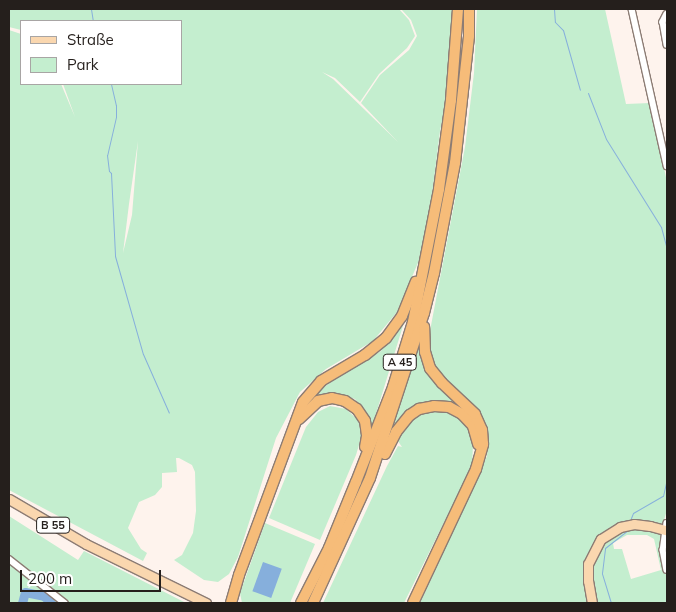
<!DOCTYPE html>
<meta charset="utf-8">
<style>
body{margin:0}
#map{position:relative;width:676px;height:612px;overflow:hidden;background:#fef3ed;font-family:Mulish,sans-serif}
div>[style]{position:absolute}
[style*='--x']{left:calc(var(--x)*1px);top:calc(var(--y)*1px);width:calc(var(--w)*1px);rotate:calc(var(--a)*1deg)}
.green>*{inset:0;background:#c4eecf}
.water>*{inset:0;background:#86afdc;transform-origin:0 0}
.stream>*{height:1px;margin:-0.5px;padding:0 0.5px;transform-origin:0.5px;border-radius:0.5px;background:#86afdc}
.river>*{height:9px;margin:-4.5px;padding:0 4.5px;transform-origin:4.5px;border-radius:4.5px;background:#86afdc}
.roads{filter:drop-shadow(1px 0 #8c7c74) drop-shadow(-1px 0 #8c7c74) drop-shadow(0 1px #8c7c74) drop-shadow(0 -1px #8c7c74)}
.minor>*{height:5.5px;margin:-2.75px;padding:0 2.75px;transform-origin:2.75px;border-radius:2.75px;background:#fff}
.primary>*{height:9px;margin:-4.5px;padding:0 4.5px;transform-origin:4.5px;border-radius:4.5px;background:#fad7af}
.motorway>*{height:10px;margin:-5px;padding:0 5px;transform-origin:5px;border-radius:5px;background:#f6bc79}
span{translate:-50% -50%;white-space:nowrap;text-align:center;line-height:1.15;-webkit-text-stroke:4px #fff;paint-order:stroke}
.shield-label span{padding:1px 4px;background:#fff;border:1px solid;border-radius:4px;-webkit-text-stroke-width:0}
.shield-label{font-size:11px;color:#251f1c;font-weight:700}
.frame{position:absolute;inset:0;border:10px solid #251f1c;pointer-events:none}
.legend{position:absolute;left:20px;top:20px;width:162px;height:65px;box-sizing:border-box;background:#fff;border:1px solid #a8a5a4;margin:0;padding:6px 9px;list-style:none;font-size:15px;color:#251f1c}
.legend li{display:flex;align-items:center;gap:10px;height:25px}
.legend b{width:25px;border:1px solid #a8a5a4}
.scale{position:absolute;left:20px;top:570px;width:141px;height:22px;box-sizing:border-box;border:2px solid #251f1c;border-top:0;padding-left:6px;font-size:15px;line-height:18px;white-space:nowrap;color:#251f1c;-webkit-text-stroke:4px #fff;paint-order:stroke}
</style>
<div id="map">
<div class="green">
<div style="clip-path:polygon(evenodd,9px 9px,399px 9px,409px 20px,415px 36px,407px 48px,379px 74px,360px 102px,335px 78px,322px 72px,333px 79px,398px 142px,361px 103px,380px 75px,409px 50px,417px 36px,411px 20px,401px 9px,454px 9px,447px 98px,440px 131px,426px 244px,397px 312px,373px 341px,326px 369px,300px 392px,276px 438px,238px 557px,229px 574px,218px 582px,204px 580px,174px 560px,182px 555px,193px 533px,196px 511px,195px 472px,192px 465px,179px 458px,176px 458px,177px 472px,162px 473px,162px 487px,155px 495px,139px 502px,128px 528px,141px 549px,147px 553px,143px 561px,9px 490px,9px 30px,21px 34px,21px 84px,61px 84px,75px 117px,63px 84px,181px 84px,181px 21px,21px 21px,21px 30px,9px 27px,9px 9px,138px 141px,132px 215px,123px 253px,129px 204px,138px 141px)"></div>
<div style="clip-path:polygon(evenodd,477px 9px,605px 9px,626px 104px,650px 103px,667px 182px,667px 510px,662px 527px,665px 529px,667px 523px,667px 603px,420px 603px,487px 456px,488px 440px,438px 374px,430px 356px,429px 336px,465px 147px,474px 73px,477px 9px,627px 535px,647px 535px,654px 539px,661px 570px,631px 579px,622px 549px,614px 549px,613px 543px,627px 535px)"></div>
<div style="clip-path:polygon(406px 316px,371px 430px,368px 416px,355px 399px,334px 393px,313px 396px,328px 384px,381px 351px)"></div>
<div style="clip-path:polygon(421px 339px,423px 362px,434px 380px,466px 410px,474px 423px,472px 466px,404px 603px,323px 603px,387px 466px,398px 446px,402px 447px,391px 431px)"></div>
<div style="clip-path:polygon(330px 406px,346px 409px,358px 420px,362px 435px,356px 455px,320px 540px,269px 518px,306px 427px,318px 412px)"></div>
<div style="clip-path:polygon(9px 516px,78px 560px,84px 551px,186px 603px,9px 603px)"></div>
<div style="clip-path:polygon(265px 523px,315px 544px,290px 603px,242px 603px,240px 593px)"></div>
</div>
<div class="water">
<div style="left:263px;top:562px;width:20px;height:31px;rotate:20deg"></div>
</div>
<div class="stream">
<div style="--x:91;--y:9;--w:12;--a:81"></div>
<div style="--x:554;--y:9;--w:13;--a:86"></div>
<div style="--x:555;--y:22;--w:11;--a:45"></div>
<div style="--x:563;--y:30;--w:62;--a:74.2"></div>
<div style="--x:111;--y:84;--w:22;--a:77"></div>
<div style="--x:116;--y:105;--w:12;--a:90"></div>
<div style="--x:116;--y:117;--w:39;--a:103"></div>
<div style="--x:107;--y:155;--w:16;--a:83"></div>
<div style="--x:109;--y:171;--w:3;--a:45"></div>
<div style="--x:111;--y:173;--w:83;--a:87.2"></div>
<div style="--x:115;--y:256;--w:102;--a:74.1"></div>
<div style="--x:143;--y:354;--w:64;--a:66.2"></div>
<div style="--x:588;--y:93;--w:49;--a:68.6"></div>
<div style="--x:606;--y:139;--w:104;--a:58"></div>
<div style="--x:661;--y:227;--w:23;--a:75"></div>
<div style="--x:631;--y:518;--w:5;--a:-68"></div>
<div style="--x:633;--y:513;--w:34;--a:-30"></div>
<div style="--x:663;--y:496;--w:18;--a:-77"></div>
<div style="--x:611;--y:603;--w:31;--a:-107"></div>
<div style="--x:602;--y:573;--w:25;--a:-83"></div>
<div style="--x:605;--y:548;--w:29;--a:-38"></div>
</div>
<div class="river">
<div style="--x:22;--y:603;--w:11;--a:-75"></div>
<div style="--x:25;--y:592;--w:19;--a:12"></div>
<div style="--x:44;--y:596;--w:10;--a:45"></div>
</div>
<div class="roads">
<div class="minor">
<div style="--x:632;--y:9;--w:161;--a:77.4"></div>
<div style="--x:667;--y:14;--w:9;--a:117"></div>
<div style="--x:663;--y:22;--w:23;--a:80"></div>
<div style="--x:667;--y:523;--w:27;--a:98"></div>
<div style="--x:663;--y:550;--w:20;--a:79"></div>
<div style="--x:9;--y:559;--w:71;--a:38.2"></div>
</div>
<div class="primary">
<div style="--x:9;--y:499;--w:89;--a:30.3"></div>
<div style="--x:86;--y:544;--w:134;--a:26.2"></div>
<div style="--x:592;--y:603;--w:22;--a:-100"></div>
<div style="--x:588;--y:581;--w:17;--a:-90"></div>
<div style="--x:588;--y:564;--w:28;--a:-63"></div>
<div style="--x:601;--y:539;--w:22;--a:-32"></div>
<div style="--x:620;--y:527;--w:14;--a:-12"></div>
<div style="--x:634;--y:524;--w:16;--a:7"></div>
<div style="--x:650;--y:526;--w:16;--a:15"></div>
</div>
<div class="motorway">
<div style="--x:299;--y:419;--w:26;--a:-43"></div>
<div style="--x:318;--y:401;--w:14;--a:-12"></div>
<div style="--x:332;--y:398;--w:13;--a:13"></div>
<div style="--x:345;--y:401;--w:14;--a:34"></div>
<div style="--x:357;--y:409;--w:14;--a:56"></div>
<div style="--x:365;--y:421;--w:15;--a:82"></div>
<div style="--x:367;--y:436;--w:11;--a:100"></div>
<div style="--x:385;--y:454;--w:25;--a:-63"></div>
<div style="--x:396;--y:432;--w:22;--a:-51"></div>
<div style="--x:410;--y:415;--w:11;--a:-34"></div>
<div style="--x:419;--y:409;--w:15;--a:-11"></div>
<div style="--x:434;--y:406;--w:15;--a:4"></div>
<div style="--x:449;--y:407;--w:15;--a:28"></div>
<div style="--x:462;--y:414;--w:16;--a:47"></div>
<div style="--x:473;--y:426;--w:19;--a:74"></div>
<div style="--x:231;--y:603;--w:29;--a:-74"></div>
<div style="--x:239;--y:575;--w:184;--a:-69.7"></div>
<div style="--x:303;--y:402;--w:28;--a:-49"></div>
<div style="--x:321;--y:381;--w:51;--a:-30.6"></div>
<div style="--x:365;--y:355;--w:27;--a:-39"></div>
<div style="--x:386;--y:338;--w:27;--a:-54"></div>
<div style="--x:402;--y:316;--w:37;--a:-68"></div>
<div style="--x:301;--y:603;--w:62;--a:-63"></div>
<div style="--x:329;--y:548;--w:71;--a:-67.8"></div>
<div style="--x:356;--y:482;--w:102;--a:-68.7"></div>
<div style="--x:393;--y:387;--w:68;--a:-72.9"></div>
<div style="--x:413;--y:322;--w:136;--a:-78.9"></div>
<div style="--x:439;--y:189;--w:90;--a:-82.3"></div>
<div style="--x:451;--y:100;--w:91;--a:-85.6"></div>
<div style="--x:313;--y:603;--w:137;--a:-65.5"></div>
<div style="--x:370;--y:478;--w:174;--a:-71.9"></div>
<div style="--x:424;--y:313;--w:41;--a:-76"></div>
<div style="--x:434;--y:273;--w:112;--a:-79.2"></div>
<div style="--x:455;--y:163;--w:128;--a:-83.7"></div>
<div style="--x:469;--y:36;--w:27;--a:-90"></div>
<div style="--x:413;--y:603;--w:148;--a:-64.8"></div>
<div style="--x:476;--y:469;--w:26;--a:-74"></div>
<div style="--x:483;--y:444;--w:14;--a:-94"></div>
<div style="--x:482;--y:430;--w:17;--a:-114"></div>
<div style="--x:475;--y:414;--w:45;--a:-136.8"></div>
<div style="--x:442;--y:383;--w:19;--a:-129"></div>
<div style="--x:430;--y:368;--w:17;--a:-107"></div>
<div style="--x:425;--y:352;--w:25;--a:-92"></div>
</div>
</div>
<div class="shield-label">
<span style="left:400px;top:362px">A 45</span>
<span style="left:53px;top:525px">B 55</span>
</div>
<div class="frame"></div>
<ul class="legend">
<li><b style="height:6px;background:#fad7af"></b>Straße</li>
<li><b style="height:14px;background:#c4eecf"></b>Park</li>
</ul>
<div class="scale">200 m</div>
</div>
